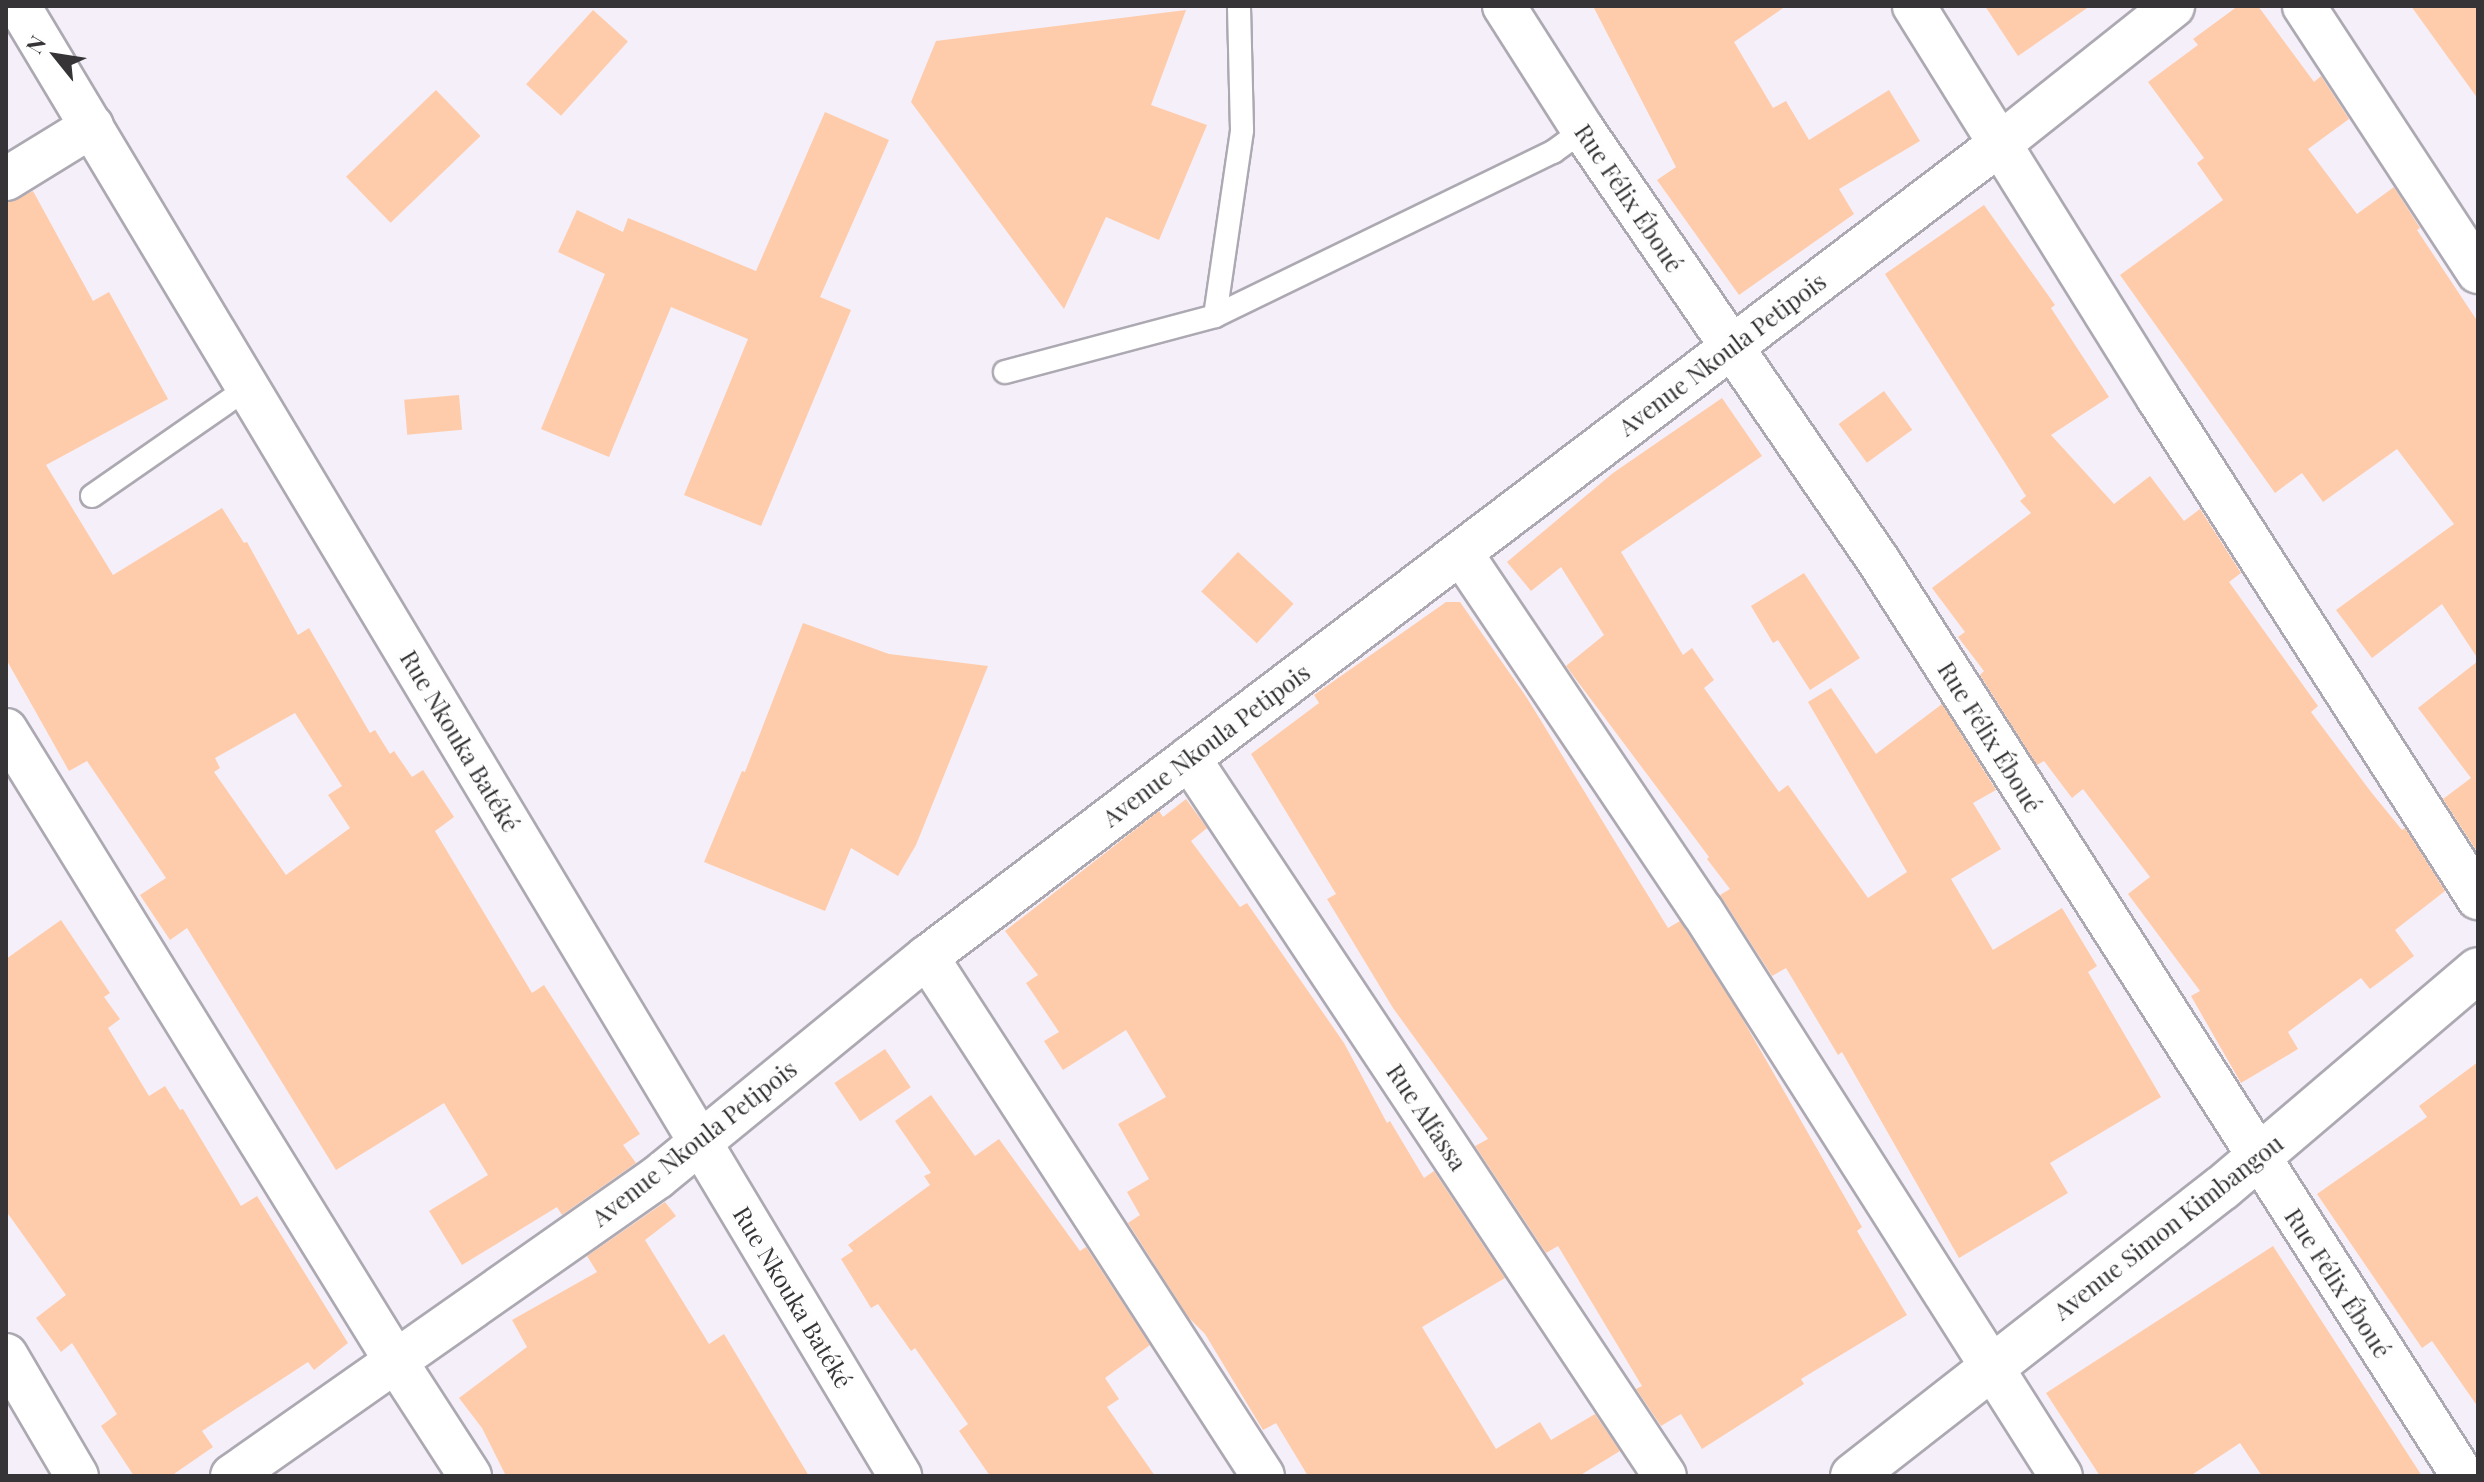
<!DOCTYPE html>
<meta charset="utf-8">
<style>
body{margin:0}
#map{position:relative;width:2484px;height:1482px;overflow:hidden;background:#f4eff8;font-family:"Playfair Display",serif}
div>[style]{position:absolute}
[style*='--x']{left:calc(var(--x)*1px);top:calc(var(--y)*1px);width:calc(var(--w)*1px);rotate:calc(var(--a)*1deg)}
.building>*{inset:0;background:#ffccab;transform-origin:0 0}
.roads{filter:drop-shadow(2px 0 #ada9b2) drop-shadow(-2px 0 #ada9b2) drop-shadow(0 2px #ada9b2) drop-shadow(0 -2px #ada9b2)}
.lane>*{height:22px;margin:-11px;padding:0 11px;transform-origin:11px;border-radius:11px;background:#fff}
.street>*{height:42px;margin:-21px;padding:0 21px;transform-origin:21px;border-radius:21px;background:#fff}
.secondary>*{height:44px;margin:-22px;padding:0 22px;transform-origin:22px;border-radius:22px;background:#fff}
span{translate:-50% -50%;white-space:nowrap;text-align:center;line-height:1.15;-webkit-text-stroke:8px #fefefe;paint-order:stroke}
.street-label{font-size:24px;color:#363437}
.frame{position:absolute;inset:0;border:8px solid #363437;pointer-events:none}
.north{position:absolute;left:16px;top:16px;width:80px;height:80px;-webkit-text-stroke:6px #fefefe;paint-order:stroke;rotate:300deg;font-size:22px;font-weight:700;line-height:32px;text-align:center;color:#363437}
.north::after{content:'';display:block;margin:auto;width:28px;height:36px;background:#363437;clip-path:polygon(50% 0,100% 100%,50% 72%,0 100%)}
</style>
<div id="map">
<div class="building">
<div style="clip-path:polygon(1593px 6px,1786px 6px,1734px 42px,1773px 108px,1786px 101px,1809px 140px,1889px 90px,1920px 141px,1839px 189px,1854px 214px,1739px 295px,1657px 180px,1676px 167px)"></div>
<div style="clip-path:polygon(1985px 6px,2090px 6px,2018px 56px)"></div>
<div style="clip-path:polygon(2238px 6px,2258px 6px,2314px 82px,2321px 76px,2349px 119px,2308px 149px,2357px 214px,2394px 187px,2420px 228px,2417px 230px,2478px 322px,2478px 659px,2442px 604px,2372px 658px,2336px 610px,2454px 524px,2397px 449px,2323px 502px,2302px 473px,2275px 493px,2120px 275px,2223px 200px,2197px 163px,2204px 158px,2148px 82px,2198px 45px,2193px 39px)"></div>
<div style="clip-path:polygon(2411px 6px,2478px 6px,2478px 99px)"></div>
<div style="left:593px;top:10px;width:47px;height:100px;rotate:42deg"></div>
<div style="clip-path:polygon(1186px 10px,1151px 105px,1207px 125px,1159px 240px,1106px 217px,1064px 309px,911px 102px,936px 41px)"></div>
<div style="left:436px;top:90px;width:64px;height:125px;rotate:46deg"></div>
<div style="clip-path:polygon(825px 112px,889px 140px,820px 297px,851px 310px,761px 526px,684px 495px,748px 339px,671px 307px,609px 457px,541px 429px,605px 274px,558px 252px,577px 210px,623px 232px,628px 218px,756px 271px)"></div>
<div style="clip-path:polygon(evenodd,33px 191px,93px 301px,109px 292px,168px 399px,46px 465px,113px 575px,222px 508px,244px 543px,247px 542px,298px 635px,309px 628px,370px 733px,375px 730px,390px 754px,394px 751px,412px 777px,423px 770px,454px 817px,435px 831px,532px 993px,544px 985px,640px 1134px,623px 1145px,636px 1163px,562px 1215px,557px 1207px,462px 1265px,429px 1211px,488px 1175px,444px 1103px,336px 1170px,187px 928px,170px 940px,140px 895px,166px 878px,87px 761px,69px 771px,6px 659px,6px 203px,33px 191px,295px 713px,342px 786px,328px 795px,350px 828px,286px 875px,214px 772px,220px 768px,215px 758px,295px 713px)"></div>
<div style="clip-path:polygon(1984px 205px,2055px 305px,2051px 308px,2109px 397px,2051px 435px,2114px 504px,2150px 476px,2184px 521px,2200px 509px,2241px 573px,2229px 582px,2318px 706px,2311px 712px,2371px 792px,2402px 830px,2405px 828px,2445px 891px,2395px 930px,2414px 956px,2370px 989px,2361px 978px,2288px 1032px,2298px 1049px,2241px 1083px,2191px 996px,2200px 991px,2128px 894px,2150px 877px,2083px 789px,2072px 798px,2044px 761px,2037px 765px,1980px 675px,1984px 671px,1958px 637px,1965px 632px,1932px 588px,2031px 513px,2020px 501px,2026px 496px,1885px 274px)"></div>
<div style="left:1884px;top:391px;width:48px;height:56px;rotate:54deg"></div>
<div style="left:459px;top:395px;width:35px;height:55px;rotate:85deg"></div>
<div style="clip-path:polygon(1722px 398px,1762px 456px,1621px 552px,1683px 655px,1692px 648px,1714px 680px,1704px 688px,1779px 792px,1788px 785px,1868px 898px,1907px 872px,1808px 702px,1831px 688px,1876px 754px,1942px 704px,1996px 790px,1973px 803px,2001px 849px,1951px 879px,1993px 950px,2062px 908px,2097px 966px,2088px 972px,2161px 1097px,2050px 1163px,2068px 1193px,1959px 1258px,1842px 1052px,1838px 1055px,1786px 968px,1772px 976px,1720px 895px,1730px 889px,1707px 859px,1709px 857px,1566px 666px,1604px 635px,1561px 567px,1531px 591px,1507px 562px,1613px 473px)"></div>
<div style="left:1238px;top:552px;width:76px;height:54px;rotate:43deg"></div>
<div style="clip-path:polygon(1804px 573px,1860px 658px,1810px 690px,1778px 640px,1773px 643px,1751px 606px)"></div>
<div style="clip-path:polygon(1446px 602px,1460px 602px,1527px 698px,1668px 928px,1680px 921px,1682px 924px,1739px 1013px,1862px 1227px,1857px 1231px,1907px 1315px,1801px 1379px,1804px 1384px,1702px 1449px,1681px 1414px,1661px 1426px,1636px 1389px,1642px 1386px,1558px 1246px,1546px 1253px,1475px 1146px,1488px 1139px,1393px 1008px,1327px 899px,1336px 894px,1251px 754px,1319px 703px,1314px 695px)"></div>
<div style="clip-path:polygon(803px 623px,889px 654px,988px 666px,916px 845px,898px 876px,851px 848px,825px 911px,704px 862px,742px 771px,745px 772px)"></div>
<div style="clip-path:polygon(2478px 661px,2478px 853px,2443px 799px,2471px 778px,2418px 708px)"></div>
<div style="clip-path:polygon(1186px 799px,1207px 828px,1191px 841px,1240px 907px,1247px 903px,1344px 1043px,1387px 1123px,1390px 1121px,1424px 1178px,1434px 1171px,1505px 1278px,1422px 1327px,1496px 1449px,1540px 1422px,1551px 1440px,1595px 1414px,1620px 1451px,1579px 1476px,1308px 1476px,1276px 1423px,1263px 1430px,1205px 1334px,1189px 1318px,1128px 1223px,1140px 1215px,1127px 1192px,1149px 1179px,1118px 1124px,1166px 1097px,1126px 1030px,1063px 1070px,1044px 1041px,1059px 1032px,1026px 983px,1038px 975px,1005px 931px,1159px 811px,1163px 817px)"></div>
<div style="clip-path:polygon(61px 920px,110px 993px,104px 997px,120px 1019px,108px 1028px,149px 1096px,165px 1086px,180px 1110px,183px 1109px,241px 1206px,257px 1196px,348px 1343px,314px 1370px,308px 1362px,202px 1431px,213px 1447px,171px 1476px,134px 1476px,101px 1426px,117px 1414px,72px 1343px,61px 1352px,36px 1318px,66px 1295px,6px 1211px,6px 959px)"></div>
<div style="left:885px;top:1049px;width:46px;height:61px;rotate:56deg"></div>
<div style="clip-path:polygon(2478px 1062px,2478px 1407px,2432px 1341px,2422px 1348px,2317px 1194px,2427px 1117px,2419px 1106px)"></div>
<div style="clip-path:polygon(931px 1095px,975px 1156px,999px 1139px,1080px 1251px,1086px 1247px,1150px 1345px,1105px 1378px,1119px 1399px,1107px 1407px,1155px 1476px,990px 1476px,959px 1431px,968px 1424px,915px 1348px,911px 1351px,878px 1304px,871px 1308px,841px 1259px,853px 1251px,848px 1245px,930px 1185px,924px 1176px,931px 1173px,895px 1121px)"></div>
<div style="clip-path:polygon(665px 1202px,676px 1216px,645px 1240px,709px 1344px,724px 1334px,809px 1476px,506px 1476px,482px 1428px,459px 1398px,527px 1347px,512px 1320px,597px 1272px,587px 1256px)"></div>
<div style="clip-path:polygon(2273px 1246px,2422px 1476px,2262px 1476px,2240px 1443px,2190px 1476px,2100px 1476px,2046px 1393px)"></div>
</div>
<div class="roads">
<div class="lane">
<div style="--x:1215;--y:316;--w:188;--a:-81.7"></div>
<div style="--x:1242;--y:130;--w:124;--a:-91.4"></div>
<div style="--x:1005;--y:372;--w:217;--a:-14.9"></div>
<div style="--x:1215;--y:316;--w:376;--a:-25.9"></div>
<div style="--x:1553;--y:152;--w:37;--a:-36"></div>
<div style="--x:92;--y:496;--w:191;--a:-34.8"></div>
</div>
<div class="street">
<div style="--x:19;--y:6;--w:1714;--a:59.06"></div>
<div style="--x:1504;--y:6;--w:147;--a:57.5"></div>
<div style="--x:1583;--y:130;--w:521;--a:55.55"></div>
<div style="--x:1878;--y:560;--w:1087;--a:57.44"></div>
<div style="--x:1914;--y:6;--w:462;--a:58.1"></div>
<div style="--x:2158;--y:398;--w:594;--a:57.38"></div>
<div style="--x:2304;--y:6;--w:318;--a:56.8"></div>
<div style="--x:6;--y:179;--w:101;--a:-31.6"></div>
<div style="--x:1461;--y:553;--w:432;--a:56.1"></div>
<div style="--x:1702;--y:911;--w:669;--a:57.57"></div>
<div style="--x:6;--y:730;--w:740;--a:58.31"></div>
<div style="--x:395;--y:1360;--w:138;--a:57.1"></div>
<div style="--x:1189;--y:758;--w:861;--a:56.46"></div>
<div style="--x:927;--y:957;--w:618;--a:57.08"></div>
<div style="--x:6;--y:1355;--w:140;--a:59.6"></div>
<div style="--x:232;--y:1476;--w:520;--a:-35.06"></div>
<div style="--x:658;--y:1177;--w:348;--a:-39.3"></div>
<div style="--x:927;--y:957;--w:1348;--a:-37.16"></div>
<div style="--x:2001;--y:143;--w:220;--a:-38.5"></div>
</div>
<div class="secondary">
<div style="--x:1853;--y:1476;--w:468;--a:-38"></div>
<div style="--x:2222;--y:1188;--w:336;--a:-40.4"></div>
</div>
</div>
<div class="street-label">
<span style="left:1629px;top:198px;rotate:56deg">Rue Félix Éboué</span>
<span style="left:1722px;top:354px;rotate:-37deg">Avenue Nkoula Petipois</span>
<span style="left:1990px;top:737px;rotate:58deg">Rue Félix Éboué</span>
<span style="left:460px;top:741px;rotate:59deg">Rue Nkouka Batéké</span>
<span style="left:1206px;top:745px;rotate:-37deg">Avenue Nkoula Petipois</span>
<span style="left:1427px;top:1117px;rotate:56deg">Rue Alfassa</span>
<span style="left:694px;top:1143px;rotate:-38deg">Avenue Nkoula Petipois</span>
<span style="left:2168px;top:1227px;rotate:-38deg">Avenue Simon Kimbangou</span>
<span style="left:2338px;top:1283px;rotate:57deg">Rue Félix Éboué</span>
<span style="left:793px;top:1297px;rotate:59deg">Rue Nkouka Batéké</span>
</div>
<div class="frame"></div>
<div class="north">N</div>
</div>
